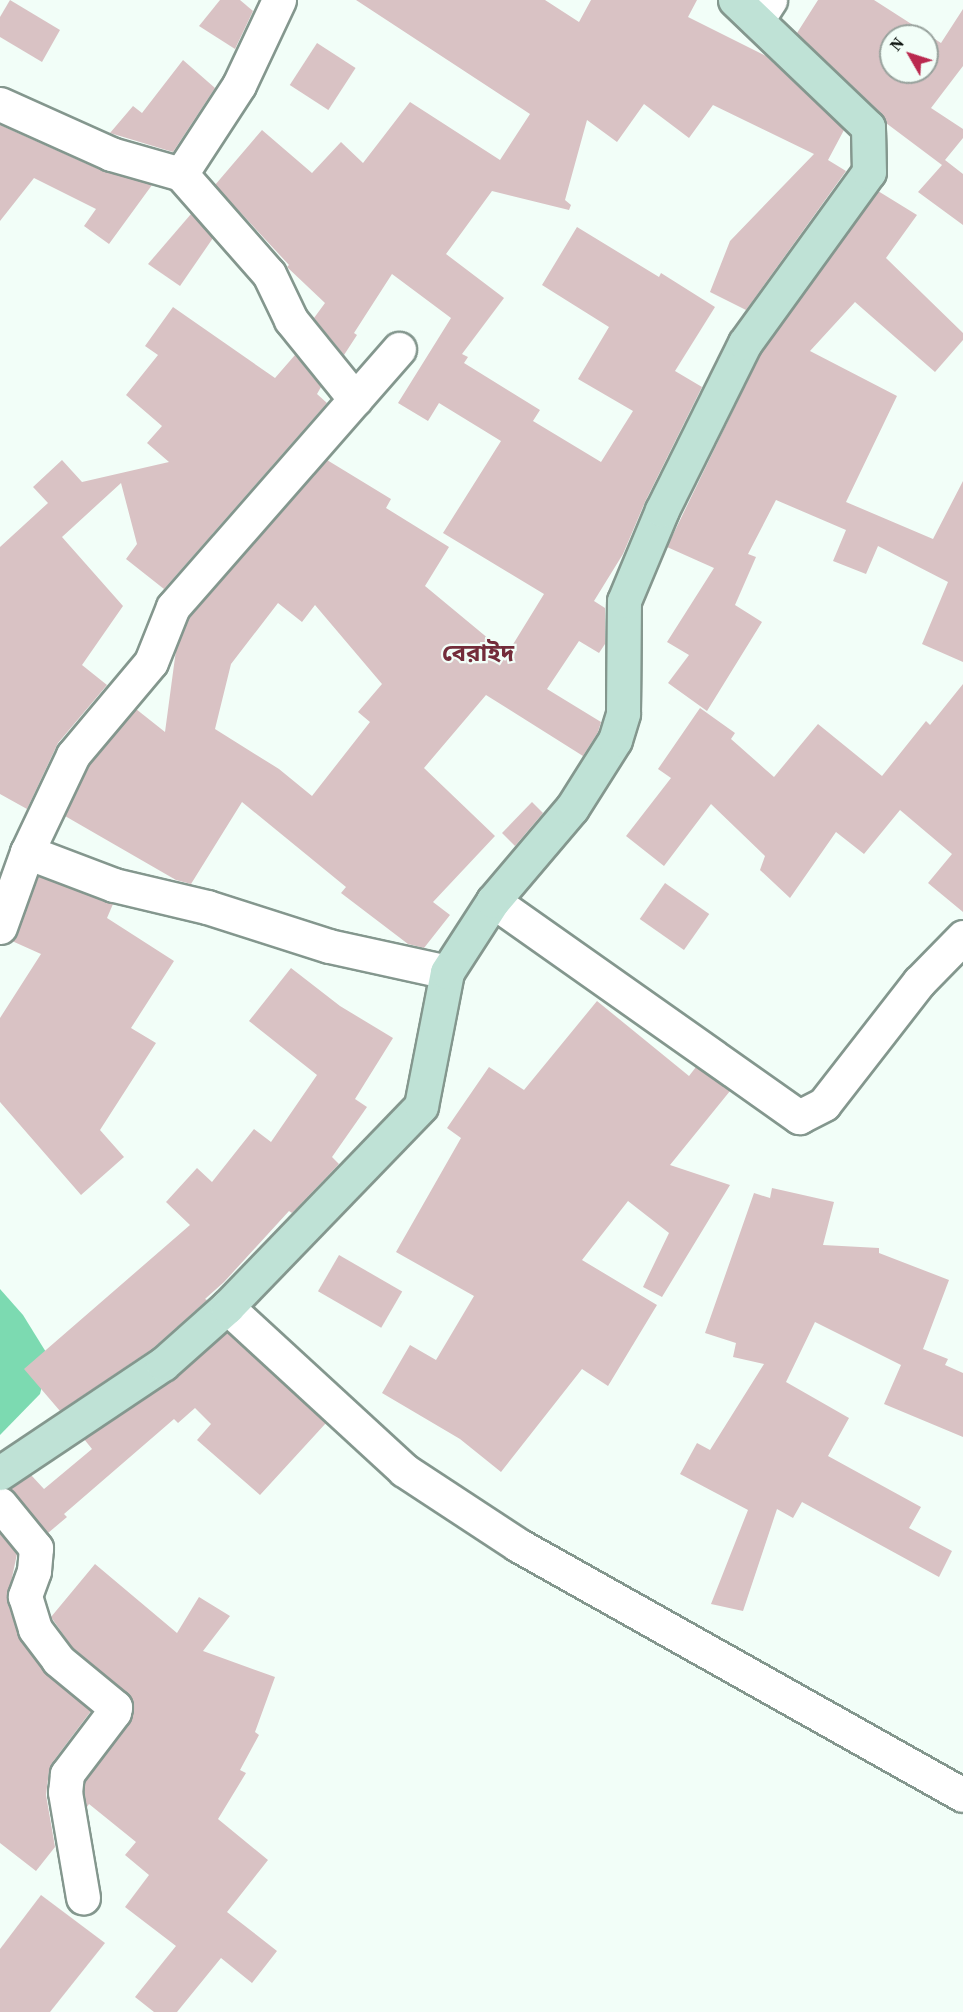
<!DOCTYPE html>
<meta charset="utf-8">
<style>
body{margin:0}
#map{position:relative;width:963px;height:2012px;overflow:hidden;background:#f2fef8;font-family:"Source Serif 4","Noto Sans Bengali",serif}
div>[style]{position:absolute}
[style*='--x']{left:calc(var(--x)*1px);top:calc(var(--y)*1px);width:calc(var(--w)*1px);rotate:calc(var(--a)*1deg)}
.water>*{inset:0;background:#7cdab1}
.building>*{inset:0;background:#d9c2c4;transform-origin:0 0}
.roads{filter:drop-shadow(2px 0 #84978e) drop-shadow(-2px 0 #84978e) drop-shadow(0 2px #84978e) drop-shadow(0 -2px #84978e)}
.street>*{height:33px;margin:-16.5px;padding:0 16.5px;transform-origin:16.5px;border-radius:16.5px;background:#fff}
.secondary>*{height:33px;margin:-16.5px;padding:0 16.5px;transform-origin:16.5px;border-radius:16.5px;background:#bfe2d6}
span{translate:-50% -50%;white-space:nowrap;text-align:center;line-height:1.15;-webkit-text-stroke:4.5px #f2fef8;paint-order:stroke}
.district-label{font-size:24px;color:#732c3a;font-weight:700}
.north{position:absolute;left:879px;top:24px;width:60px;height:60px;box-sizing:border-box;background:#f2fef8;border:2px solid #98a29d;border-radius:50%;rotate:309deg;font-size:16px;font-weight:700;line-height:24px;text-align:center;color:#111814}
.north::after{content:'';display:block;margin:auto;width:21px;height:27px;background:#ba294f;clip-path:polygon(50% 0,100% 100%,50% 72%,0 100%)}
</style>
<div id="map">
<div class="water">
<div style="clip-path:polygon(0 1289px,23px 1315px,49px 1357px,40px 1394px,0 1435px)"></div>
</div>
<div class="building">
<div style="clip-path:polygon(10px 0,60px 30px,42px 62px,0 37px,0 17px)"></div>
<div style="clip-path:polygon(220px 0,240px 0,253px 11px,235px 49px,199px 26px)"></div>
<div style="clip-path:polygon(evenodd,356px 0,545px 0,579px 22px,591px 0,697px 0,688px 17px,766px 56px,844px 130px,828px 160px,846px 171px,746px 310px,710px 292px,730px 241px,814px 154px,713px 105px,689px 138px,644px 104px,617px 142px,587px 120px,565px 200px,571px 205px,569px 210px,492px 191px,446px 254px,504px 298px,462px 354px,468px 357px,464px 363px,540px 410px,533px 421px,601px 462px,633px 411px,578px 379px,609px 327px,542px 285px,577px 227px,659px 277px,661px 273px,715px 307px,675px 371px,702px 387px,645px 502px,623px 554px,594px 601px,605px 608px,605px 644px,599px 653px,579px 641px,547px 689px,601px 722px,598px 732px,583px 756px,486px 695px,424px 768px,495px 836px,433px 902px,450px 915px,424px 948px,408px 944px,341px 893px,346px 887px,242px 802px,191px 884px,176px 880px,65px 816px,89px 765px,136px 709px,165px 732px,176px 650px,189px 617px,327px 460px,391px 499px,386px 508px,449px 547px,425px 586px,507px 654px,544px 594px,443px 533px,501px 441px,439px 403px,428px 421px,398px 403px,451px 318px,392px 274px,354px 333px,357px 335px,344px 355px,314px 318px,325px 303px,287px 267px,289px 265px,215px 185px,262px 130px,312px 173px,341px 142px,363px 163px,410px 102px,500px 160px,530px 114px,356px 0,278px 603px,302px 622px,315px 605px,382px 684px,358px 712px,370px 722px,312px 796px,279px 769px,215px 729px,231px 664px,278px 603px)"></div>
<div style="clip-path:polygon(evenodd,818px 0,874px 0,941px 43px,963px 9px,963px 66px,931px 108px,963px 129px,963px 138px,945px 160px,963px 174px,963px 225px,918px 192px,942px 165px,886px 123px,881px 113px,797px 33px,818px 0,891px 36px,927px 36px,927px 72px,891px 72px,891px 36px)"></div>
<div style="left:317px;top:43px;width:46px;height:50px;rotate:33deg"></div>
<div style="clip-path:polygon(183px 60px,215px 88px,173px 152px,110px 133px,133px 106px,142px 113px)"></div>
<div style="clip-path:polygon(0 125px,103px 171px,152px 185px,109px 244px,84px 226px,96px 209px,34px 178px,0 221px)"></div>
<div style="clip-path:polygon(878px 191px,917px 215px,886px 258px,963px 333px,963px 340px,935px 372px,855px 302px,810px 351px,897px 396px,846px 502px,933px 539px,963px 481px,963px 662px,922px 644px,948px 582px,878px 546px,866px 574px,833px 561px,846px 530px,776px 500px,748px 554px,756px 557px,735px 605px,762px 622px,707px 711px,668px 683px,689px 655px,667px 642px,714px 568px,667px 547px,761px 353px)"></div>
<div style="clip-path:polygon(191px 214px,213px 238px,180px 286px,148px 264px)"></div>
<div style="clip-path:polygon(173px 307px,275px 378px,295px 355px,321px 387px,317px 394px,327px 403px,164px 589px,126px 559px,137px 544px,121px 483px,62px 537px,123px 606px,82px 665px,107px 685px,58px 743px,27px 809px,0 794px,0 547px,48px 503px,33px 487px,62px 460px,82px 482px,169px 462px,147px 443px,162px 426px,126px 395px,158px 355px,145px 346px)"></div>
<div style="clip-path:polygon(963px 684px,963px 912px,928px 883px,952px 854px,900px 810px,864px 854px,836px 832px,790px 898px,760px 870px,765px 856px,711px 804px,664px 866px,626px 836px,671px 778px,658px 769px,700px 708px,735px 733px,731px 739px,774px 777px,818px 724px,882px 776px,926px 721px,930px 725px)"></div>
<div style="clip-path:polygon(532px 802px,543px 813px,515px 846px,502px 833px)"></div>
<div style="clip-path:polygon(38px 876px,113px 904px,107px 918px,174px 961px,131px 1028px,156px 1043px,100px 1130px,124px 1157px,81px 1195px,0 1102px,0 1018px,41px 954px,12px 941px,18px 933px)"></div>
<div style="left:665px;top:883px;width:54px;height:44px;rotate:35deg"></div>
<div style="clip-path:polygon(291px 968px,340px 1006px,393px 1038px,355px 1099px,367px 1107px,332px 1157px,339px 1164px,292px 1213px,289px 1211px,224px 1282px,205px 1299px,207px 1300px,152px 1349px,60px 1411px,24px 1369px,190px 1225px,166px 1202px,197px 1168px,212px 1182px,254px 1129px,271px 1142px,317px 1075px,249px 1021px)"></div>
<div style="clip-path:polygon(597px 1001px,689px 1076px,696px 1067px,730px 1091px,670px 1165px,730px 1185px,662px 1297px,643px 1287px,669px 1233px,628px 1201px,582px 1260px,657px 1305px,608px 1386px,582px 1369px,501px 1472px,460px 1439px,382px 1393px,410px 1345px,436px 1360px,474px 1296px,396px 1252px,461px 1138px,447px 1128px,489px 1067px,524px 1090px)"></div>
<div style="clip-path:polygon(772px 1188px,834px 1202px,823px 1245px,879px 1248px,879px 1253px,949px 1280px,923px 1349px,948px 1359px,945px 1365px,963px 1373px,963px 1437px,884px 1404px,901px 1365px,815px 1322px,786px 1382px,849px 1418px,828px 1456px,921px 1507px,909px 1528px,952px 1551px,939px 1577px,802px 1502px,793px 1518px,777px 1509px,743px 1611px,711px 1604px,748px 1510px,680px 1474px,697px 1443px,710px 1450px,764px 1364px,733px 1357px,736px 1343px,705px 1333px,754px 1193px,770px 1198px)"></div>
<div style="left:339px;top:1255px;width:73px;height:42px;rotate:30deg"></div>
<div style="clip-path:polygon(227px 1332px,326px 1423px,260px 1495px,197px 1440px,211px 1424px,195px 1408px,178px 1423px,174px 1419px,64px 1514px,67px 1517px,48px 1533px,11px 1489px,31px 1475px,44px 1489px,92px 1449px,84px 1439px,174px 1379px)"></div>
<div style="clip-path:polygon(0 1534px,17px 1554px,7px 1601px,20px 1640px,46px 1674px,91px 1711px,52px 1763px,49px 1771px,46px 1795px,55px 1847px,36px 1871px,0 1843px)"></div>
<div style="clip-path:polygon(95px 1564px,177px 1633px,199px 1597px,230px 1616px,203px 1651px,275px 1677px,255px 1732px,259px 1735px,240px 1770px,246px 1773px,218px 1819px,268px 1860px,227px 1912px,277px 1951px,252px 1983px,221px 1958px,177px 2012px,154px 2012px,135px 1997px,176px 1946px,125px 1907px,149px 1875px,125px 1855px,136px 1842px,89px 1804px,87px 1807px,84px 1791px,85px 1781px,129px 1723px,133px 1711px,133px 1701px,127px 1693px,72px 1647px,51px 1617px)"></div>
<div style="clip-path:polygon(41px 1895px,105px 1943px,50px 2012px,0 2012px,0 1949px)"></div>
</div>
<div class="roads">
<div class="street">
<div style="--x:757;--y:20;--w:24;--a:-57"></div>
<div style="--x:0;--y:104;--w:122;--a:24.2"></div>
<div style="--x:111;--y:154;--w:73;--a:15.9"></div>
<div style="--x:181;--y:174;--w:133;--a:48.7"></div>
<div style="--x:269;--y:274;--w:51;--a:64.4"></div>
<div style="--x:291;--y:320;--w:102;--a:51"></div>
<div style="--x:181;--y:174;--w:106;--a:-56.9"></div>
<div style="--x:239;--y:85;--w:94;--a:-64.8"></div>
<div style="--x:27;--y:852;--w:93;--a:20.8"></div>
<div style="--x:114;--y:885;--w:96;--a:13.3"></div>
<div style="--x:207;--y:907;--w:128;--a:17.7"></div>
<div style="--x:329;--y:946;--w:121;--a:12.4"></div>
<div style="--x:493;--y:901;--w:375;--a:35.2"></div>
<div style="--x:799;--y:1117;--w:28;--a:-27"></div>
<div style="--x:824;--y:1104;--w:155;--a:-52.1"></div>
<div style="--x:919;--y:982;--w:63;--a:-45.6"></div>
<div style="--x:0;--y:927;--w:80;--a:-70.2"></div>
<div style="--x:27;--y:852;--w:107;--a:-64.6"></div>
<div style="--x:73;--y:755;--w:121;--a:-50"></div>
<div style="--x:151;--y:662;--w:59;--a:-68.2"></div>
<div style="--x:173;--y:607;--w:343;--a:-48.8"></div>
<div style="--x:227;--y:1307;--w:241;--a:42.6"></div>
<div style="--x:404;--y:1470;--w:136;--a:33.3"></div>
<div style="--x:518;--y:1545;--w:510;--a:29.33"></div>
<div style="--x:0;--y:1504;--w:57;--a:50.7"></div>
<div style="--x:36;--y:1548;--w:23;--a:95"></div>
<div style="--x:34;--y:1571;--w:27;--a:110"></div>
<div style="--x:25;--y:1596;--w:34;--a:73"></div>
<div style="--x:35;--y:1629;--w:39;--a:53"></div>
<div style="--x:58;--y:1660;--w:74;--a:39.5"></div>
<div style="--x:115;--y:1707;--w:5;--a:101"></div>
<div style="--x:114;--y:1712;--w:78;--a:127.2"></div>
<div style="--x:67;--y:1774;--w:18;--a:96"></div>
<div style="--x:65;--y:1792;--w:107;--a:80.3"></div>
</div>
<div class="secondary">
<div style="--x:0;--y:1473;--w:196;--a:-33.8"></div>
<div style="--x:163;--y:1364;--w:86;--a:-41.7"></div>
<div style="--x:227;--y:1307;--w:279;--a:-46"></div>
<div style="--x:421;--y:1106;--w:136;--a:-79"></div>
<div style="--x:447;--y:972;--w:85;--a:-57.1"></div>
<div style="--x:493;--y:901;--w:122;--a:-49.7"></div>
<div style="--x:572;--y:808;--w:80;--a:-57.7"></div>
<div style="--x:615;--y:740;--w:28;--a:-73"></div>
<div style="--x:623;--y:713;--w:112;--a:-89.5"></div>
<div style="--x:624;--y:601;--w:99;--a:-67.3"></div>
<div style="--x:662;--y:510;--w:186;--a:-63.6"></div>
<div style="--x:745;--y:343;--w:211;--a:-54.1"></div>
<div style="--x:869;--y:172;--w:45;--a:-91.3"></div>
<div style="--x:868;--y:127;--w:184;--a:-136.3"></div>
</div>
</div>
<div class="district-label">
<span style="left:478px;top:653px">বেরাইদ</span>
</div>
<div class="north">N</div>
</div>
